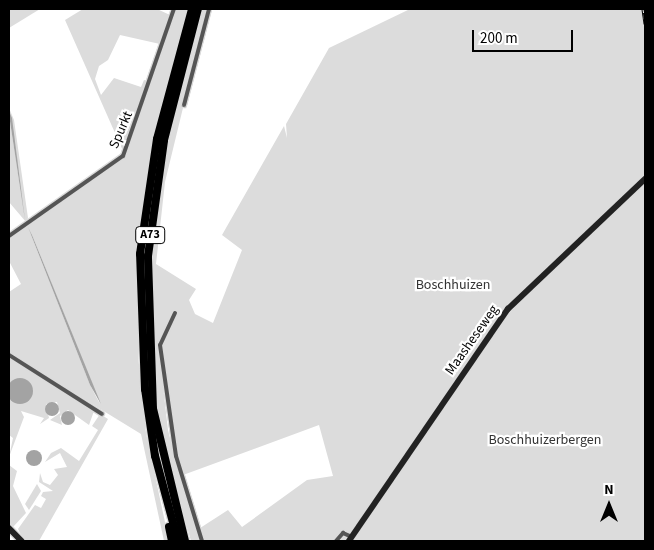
<!DOCTYPE html>
<style>
body{margin:0}
#map{position:relative;width:654px;height:550px;overflow:hidden;background:#fff;font-family:"Source Sans 3",sans-serif}
div>[style]{position:absolute}
[style*='--x']{left:calc(var(--x)*1px);top:calc(var(--y)*1px);width:calc(var(--w)*1px);rotate:calc(var(--a)*1deg)}
.green>*{inset:0;background:#dcdcdc}
.water>*{inset:0;background:#a3a3a3}
.round{border-radius:50%}
.roads{filter:drop-shadow(1px 0 #dbdbdb) drop-shadow(-1px 0 #dbdbdb) drop-shadow(0 1px #dbdbdb) drop-shadow(0 -1px #dbdbdb)}
.street>*{height:4px;margin:-2px;padding:0 2px;transform-origin:2px;border-radius:2px;background:#555}
.secondary>*{height:5.5px;margin:-2.75px;padding:0 2.75px;transform-origin:2.75px;border-radius:2.75px;background:#222}
.highway>*{height:8px;margin:-4px;padding:0 4px;transform-origin:4px;border-radius:4px;background:#000}
.rail>*{height:3px;margin-top:-1.5px;transform-origin:0;background:repeating-linear-gradient(90deg,#fff 0 4px,#000 0 8px);box-sizing:border-box;border-block:1px solid #000}
span{translate:-50% -50%;white-space:nowrap;text-align:center;line-height:1.15;-webkit-text-stroke:4.5px #fff;paint-order:stroke}
.shield-label span{padding:1px 4px;background:#fff;border:1px solid;border-radius:4px;-webkit-text-stroke-width:0}
.shield-label{font-size:12px;color:#000;font-weight:700}
.street-label{font-size:14px;color:#000}
.park-label{font-size:14px;color:#333}
.frame{position:absolute;inset:0;border:10px solid #000;pointer-events:none}
.north{position:absolute;left:584px;top:480px;width:50px;height:50px;-webkit-text-stroke:4px #fff;paint-order:stroke;rotate:0deg;font-size:14px;font-weight:700;line-height:20px;text-align:center;color:#000}
.north::after{content:'';display:block;margin:auto;width:18px;height:22px;background:#000;clip-path:polygon(50% 0,100% 100%,50% 72%,0 100%)}
.scale{position:absolute;left:472px;top:30px;width:101px;height:22px;box-sizing:border-box;border:2px solid #000;border-top:0;padding-left:6px;font-size:15px;line-height:18px;white-space:nowrap;color:#000;-webkit-text-stroke:4px #fff;paint-order:stroke}
</style>
<div id="map">
<div class="green">
<div style="clip-path:polygon(9px 9px,40px 9px,9px 28px)"></div>
<div style="clip-path:polygon(83px 9px,157px 9px,170px 15px,160px 44px,120px 35px,108px 60px,99px 66px,95px 79px,101px 95px,114px 78px,141px 87px,144px 80px,148px 81px,123px 151px,65px 20px)"></div>
<div style="clip-path:polygon(evenodd,176px 9px,188px 9px,147px 179px,138px 264px,138px 355px,146px 433px,169px 541px,164px 541px,141px 434px,9px 353px,9px 292px,21px 284px,9px 261px,9px 238px,125px 157px,176px 9px,28px 227px,32px 235px,100px 404px,90px 385px,28px 227px)"></div>
<div style="clip-path:polygon(evenodd,202px 9px,207px 9px,165px 182px,156px 264px,196px 289px,189px 300px,195px 314px,213px 323px,242px 250px,222px 235px,284px 126px,287px 138px,286px 124px,329px 48px,410px 9px,645px 9px,645px 541px,191px 541px,168px 462px,157px 403px,150px 319px,152px 245px,163px 160px,202px 9px,159px 351px,161px 357px,174px 454px,168px 430px,159px 351px,202px 9px,319px 425px,333px 476px,307px 480px,242px 527px,228px 510px,197px 530px,175px 459px,183px 475px,319px 425px)"></div>
<div style="clip-path:polygon(9px 108px,14px 120px,28px 218px,26px 222px,9px 202px,9px 115px,25px 219px)"></div>
<div style="clip-path:polygon(9px 358px,94px 411px,89px 425px,68px 410px,60px 416px,62px 425px,50px 420px,60px 413px,57px 402px,46px 404px,49px 418px,40px 424px,44px 418px,21px 411px,24px 417px,9px 457px,13px 438px,9px 435px)"></div>
<div style="clip-path:polygon(100px 414px,108px 419px,39px 541px,24px 541px,18px 529px,35px 505px,41px 508px,46px 499px,41px 496px,43px 492px,53px 491px,39px 482px,40px 473px,43px 482px,50px 485px,58px 475px,54px 469px,67px 467px,60px 453px,45px 462px,51px 453px,61px 448px,79px 461px,98px 430px,92px 426px)"></div>
<div style="clip-path:polygon(9px 465px,17px 471px,13px 486px,26px 513px,13px 527px,9px 526px)"></div>
<div style="clip-path:polygon(37px 484px,41px 491px,29px 510px,25px 504px)"></div>
</div>
<div class="water">
<div style="clip-path:polygon(9px 111px,12px 118px,25px 220px,9px 115px)"></div>
<div style="clip-path:polygon(28px 227px,32px 235px,101px 404px,90px 385px)"></div>
<div class="round" style="left:7px;top:378px;width:26px;height:26px"></div>
<div class="round" style="left:45px;top:402px;width:14px;height:14px"></div>
<div class="round" style="left:61px;top:411px;width:14px;height:14px"></div>
<div class="round" style="left:26px;top:450px;width:16px;height:16px"></div>
</div>
<div class="roads">
<div class="street">
<div style="--x:184;--y:105;--w:99;--a:-75.4"></div>
<div style="--x:9;--y:236;--w:139;--a:-35.1"></div>
<div style="--x:123;--y:156;--w:156;--a:-70.9"></div>
<div style="--x:175;--y:313;--w:35;--a:115"></div>
<div style="--x:160;--y:345;--w:112;--a:81.8"></div>
<div style="--x:176;--y:456;--w:89;--a:73"></div>
<div style="--x:9;--y:355;--w:110;--a:32.4"></div>
<div style="--x:336;--y:541;--w:11;--a:-49"></div>
<div style="--x:343;--y:533;--w:10;--a:24"></div>
</div>
<div class="secondary">
<div style="--x:9;--y:528;--w:18;--a:45"></div>
<div style="--x:349;--y:541;--w:281;--a:-55.6"></div>
<div style="--x:508;--y:309;--w:189;--a:-43.5"></div>
</div>
<div class="highway">
<div style="--x:169;--y:527;--w:14;--a:78"></div>
<div style="--x:178;--y:541;--w:88;--a:-105.1"></div>
<div style="--x:155;--y:456;--w:68;--a:-98.5"></div>
<div style="--x:145;--y:389;--w:135;--a:-92.1"></div>
<div style="--x:140;--y:254;--w:116;--a:-81.6"></div>
<div style="--x:157;--y:139;--w:135;--a:-74.9"></div>
<div style="--x:185;--y:541;--w:136;--a:-103.6"></div>
<div style="--x:153;--y:409;--w:153;--a:-91.9"></div>
<div style="--x:148;--y:256;--w:117;--a:-82.1"></div>
<div style="--x:164;--y:140;--w:135;--a:-75.5"></div>
</div>
</div>
<div class="rail">
<div style="--x:643;--y:9;--w:15;--a:82"></div>
</div>
<div class="shield-label">
<span style="left:150px;top:235px">A73</span>
</div>
<div class="street-label">
<span style="left:121px;top:130px;rotate:-67deg">Spurkt</span>
<span style="left:472px;top:340px;rotate:-55deg">Maasheseweg</span>
</div>
<div class="park-label">
<span style="left:453px;top:285px">Boschhuizen</span>
<span style="left:545px;top:440px">Boschhuizerbergen</span>
</div>
<div class="frame"></div>
<div class="north">N</div>
<div class="scale">200 m</div>
</div>
